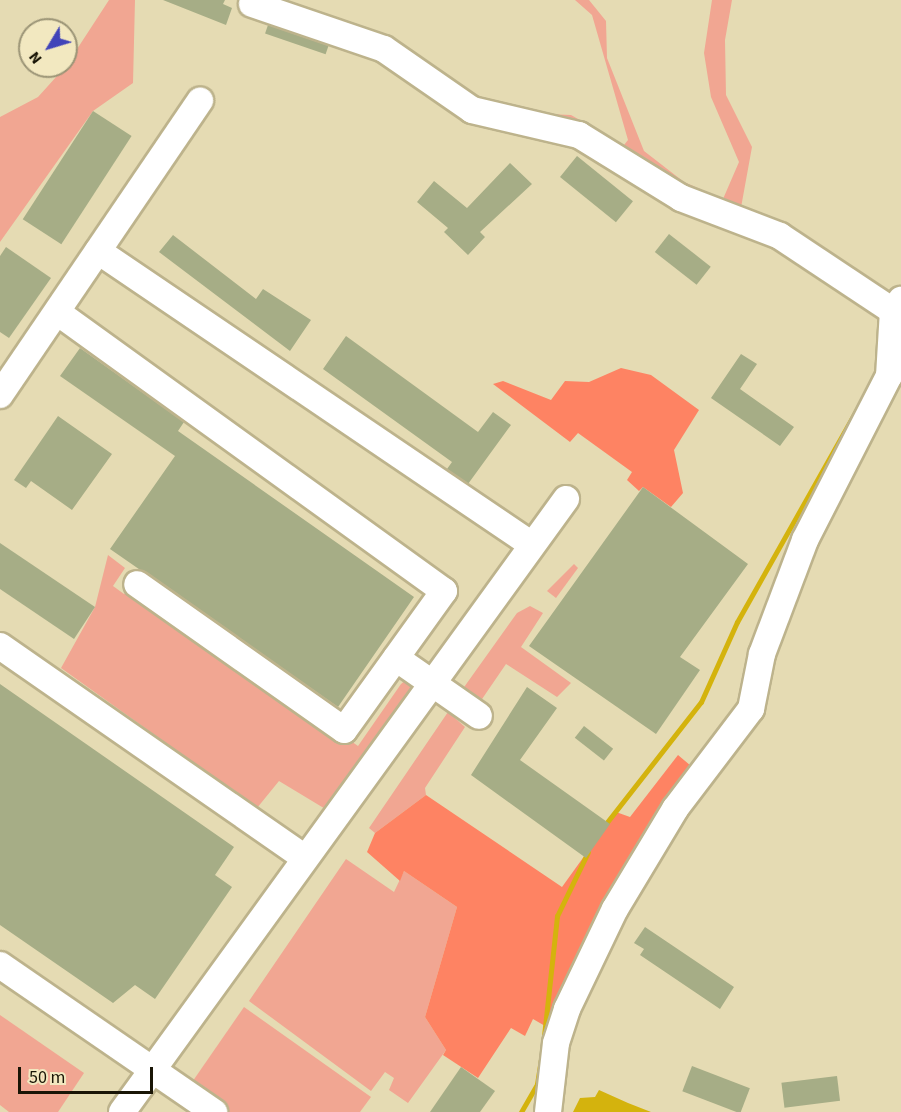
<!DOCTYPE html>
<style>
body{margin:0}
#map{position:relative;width:901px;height:1112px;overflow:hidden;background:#e5dbb3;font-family:"Source Sans 3",sans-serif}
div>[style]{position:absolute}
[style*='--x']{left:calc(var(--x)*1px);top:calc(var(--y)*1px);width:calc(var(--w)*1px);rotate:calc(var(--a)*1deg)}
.green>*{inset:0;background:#f1a692}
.forest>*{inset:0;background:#fe8363}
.water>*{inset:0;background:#d4b30d}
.stream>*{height:5px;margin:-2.5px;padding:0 2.5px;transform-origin:2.5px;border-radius:2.5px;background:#d4b30d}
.building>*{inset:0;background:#a6ad86;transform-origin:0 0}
.roads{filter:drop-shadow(2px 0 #bdb38c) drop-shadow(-2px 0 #bdb38c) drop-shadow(0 2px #bdb38c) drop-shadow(0 -2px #bdb38c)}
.minor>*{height:26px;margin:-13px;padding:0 13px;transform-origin:13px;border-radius:13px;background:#fff}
span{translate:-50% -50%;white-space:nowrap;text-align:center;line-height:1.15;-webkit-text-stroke:5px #f2e8c0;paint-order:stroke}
.north{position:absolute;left:18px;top:18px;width:60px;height:60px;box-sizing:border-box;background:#f2e8c0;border:2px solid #9b9476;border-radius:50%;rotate:232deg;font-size:16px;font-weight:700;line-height:24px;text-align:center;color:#191506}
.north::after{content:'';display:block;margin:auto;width:21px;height:27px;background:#4144b9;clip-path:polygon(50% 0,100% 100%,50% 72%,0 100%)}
.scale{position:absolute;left:18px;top:1067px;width:135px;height:27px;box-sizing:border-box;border:3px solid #191506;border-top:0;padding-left:8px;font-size:18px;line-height:21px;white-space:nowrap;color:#191506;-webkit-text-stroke:4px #f2e8c0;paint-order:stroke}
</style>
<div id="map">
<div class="green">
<div style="clip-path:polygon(109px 0,135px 0,133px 83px,93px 111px,0 242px,0 117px,38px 97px,66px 66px)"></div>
<div style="clip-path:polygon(575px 0,589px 0,606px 21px,607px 58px,644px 151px,684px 182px,723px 199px,739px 162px,711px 97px,704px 53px,712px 0,732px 0,725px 40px,726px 95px,752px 147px,740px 213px,546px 114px,571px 115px,624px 145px,628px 140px,592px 15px)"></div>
<div style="clip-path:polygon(108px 555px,125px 568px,113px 586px,124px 594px,132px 588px,358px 746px,401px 684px,407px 679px,416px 685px,327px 810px,279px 781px,257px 808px,61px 668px,95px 607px)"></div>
<div style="clip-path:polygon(574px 564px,578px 568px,556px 598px,547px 591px)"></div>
<div style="clip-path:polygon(530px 606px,543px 613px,521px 647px,571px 683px,557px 697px,506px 664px,480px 702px,462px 690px,517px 613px)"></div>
<div style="clip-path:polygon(448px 712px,465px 727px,425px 788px,426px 795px,375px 833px,369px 828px)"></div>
<div style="clip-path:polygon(346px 859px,394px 892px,404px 871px,457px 907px,425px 1017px,446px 1050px,408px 1103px,389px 1090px,394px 1078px,385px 1072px,371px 1091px,249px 1001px)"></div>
<div style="clip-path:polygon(244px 1007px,371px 1097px,360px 1112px,223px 1112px,188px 1088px)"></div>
<div style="clip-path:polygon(0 1015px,84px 1073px,58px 1112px,9px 1112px,0 1105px)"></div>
</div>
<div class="forest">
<div style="clip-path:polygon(621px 368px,651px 375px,699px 410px,674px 450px,683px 493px,671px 507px,643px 487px,639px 491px,627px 480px,632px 472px,578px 433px,570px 442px,493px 384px,503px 381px,551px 400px,565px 381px,589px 382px)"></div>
<div style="clip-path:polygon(678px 755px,697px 771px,552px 1030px,533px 1019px,525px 1036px,511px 1028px,478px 1078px,443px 1055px,446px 1050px,425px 1017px,457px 907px,404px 871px,400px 881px,367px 852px,375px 833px,426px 795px,562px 887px,616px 812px,630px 817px)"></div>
</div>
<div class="water">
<div style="clip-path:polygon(599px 1090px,628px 1103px,651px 1112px,573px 1112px,580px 1098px,595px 1097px)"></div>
</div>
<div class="stream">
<div style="--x:604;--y:826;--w:157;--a:-52"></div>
<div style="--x:701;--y:702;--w:88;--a:-65.8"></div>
<div style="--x:737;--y:622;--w:279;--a:-60.6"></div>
<div style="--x:543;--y:1045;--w:130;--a:-83.8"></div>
<div style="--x:557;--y:916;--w:71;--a:-64.2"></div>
<div style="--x:521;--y:1112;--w:32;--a:-60"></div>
<div style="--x:537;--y:1084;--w:24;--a:-81"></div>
</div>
<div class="building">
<div style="clip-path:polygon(163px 0,225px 0,223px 4px,232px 8px,226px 25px)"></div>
<div style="left:268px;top:25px;width:64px;height:9px;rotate:19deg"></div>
<div style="left:93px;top:111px;width:46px;height:129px;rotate:33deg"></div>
<div style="left:577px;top:156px;width:72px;height:27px;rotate:39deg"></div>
<div style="clip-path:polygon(510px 163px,532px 184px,480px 232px,485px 237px,468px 255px,444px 232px,448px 228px,417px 202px,434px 181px,467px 208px)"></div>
<div style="left:669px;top:234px;width:53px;height:23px;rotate:38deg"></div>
<div style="clip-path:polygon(173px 235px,256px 299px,263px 289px,311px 320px,290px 351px,159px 252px)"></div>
<div style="clip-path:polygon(6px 247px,51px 278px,9px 338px,0 332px,0 256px)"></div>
<div style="clip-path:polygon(346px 336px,478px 432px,493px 412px,511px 425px,468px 484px,447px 469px,452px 462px,323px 369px)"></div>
<div style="clip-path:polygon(80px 348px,184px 422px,178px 431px,414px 597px,338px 707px,110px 549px,175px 456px,60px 376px)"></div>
<div style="clip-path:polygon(741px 354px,757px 364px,740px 389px,794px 427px,780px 446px,711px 398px)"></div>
<div style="clip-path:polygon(58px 416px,112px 454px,72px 510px,31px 481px,26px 488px,14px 480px)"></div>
<div style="clip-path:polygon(643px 487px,748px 564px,680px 657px,700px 670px,656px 734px,529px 646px)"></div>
<div style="clip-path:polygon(0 543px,95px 607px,74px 639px,0 589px)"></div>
<div style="clip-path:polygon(0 684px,234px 847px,215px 875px,232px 887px,155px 999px,135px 985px,113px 1003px,0 925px)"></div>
<div style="clip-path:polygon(527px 687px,557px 708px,520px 760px,610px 824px,586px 858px,471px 775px)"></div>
<div style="left:584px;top:726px;width:37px;height:15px;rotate:38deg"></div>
<div style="clip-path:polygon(645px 927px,734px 987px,720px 1009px,640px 955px,644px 949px,634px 943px)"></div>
<div style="left:692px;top:1066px;width:62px;height:27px;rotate:21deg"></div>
<div style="clip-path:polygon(461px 1067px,495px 1091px,480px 1112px,430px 1112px)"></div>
<div style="left:837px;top:1076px;width:25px;height:56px;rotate:83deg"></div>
</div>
<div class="roads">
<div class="minor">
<div style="--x:252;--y:4;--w:139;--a:18.8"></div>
<div style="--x:384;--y:49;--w:107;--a:34.7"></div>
<div style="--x:472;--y:110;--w:110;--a:13.2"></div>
<div style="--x:579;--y:135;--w:120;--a:31.7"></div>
<div style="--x:681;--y:198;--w:106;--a:21"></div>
<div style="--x:780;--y:236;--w:136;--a:33.6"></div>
<div style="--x:98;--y:251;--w:524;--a:34.11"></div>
<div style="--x:57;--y:312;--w:477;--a:35.8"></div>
<div style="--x:444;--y:591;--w:171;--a:125.7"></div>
<div style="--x:344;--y:730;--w:253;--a:-144.8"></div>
<div style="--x:0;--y:395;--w:356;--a:-55.8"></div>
<div style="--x:0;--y:646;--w:371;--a:34.8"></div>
<div style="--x:396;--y:658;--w:101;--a:34.9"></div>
<div style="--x:0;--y:965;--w:260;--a:34.5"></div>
<div style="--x:122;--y:1112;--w:757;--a:-54.08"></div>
<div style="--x:548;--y:1112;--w:69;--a:-83.4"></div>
<div style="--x:556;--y:1043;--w:36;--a:-72"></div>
<div style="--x:567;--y:1009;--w:111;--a:-64.4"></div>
<div style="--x:615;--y:909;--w:117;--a:-59"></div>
<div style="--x:675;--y:809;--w:126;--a:-52.8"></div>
<div style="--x:751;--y:709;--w:56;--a:-78.7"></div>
<div style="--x:762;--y:654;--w:122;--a:-69.3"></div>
<div style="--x:805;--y:540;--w:184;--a:-62.9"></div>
<div style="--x:889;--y:376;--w:65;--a:-86.5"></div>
<div style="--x:893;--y:311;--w:14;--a:-54"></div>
</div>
</div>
<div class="north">N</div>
<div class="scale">50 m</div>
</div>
